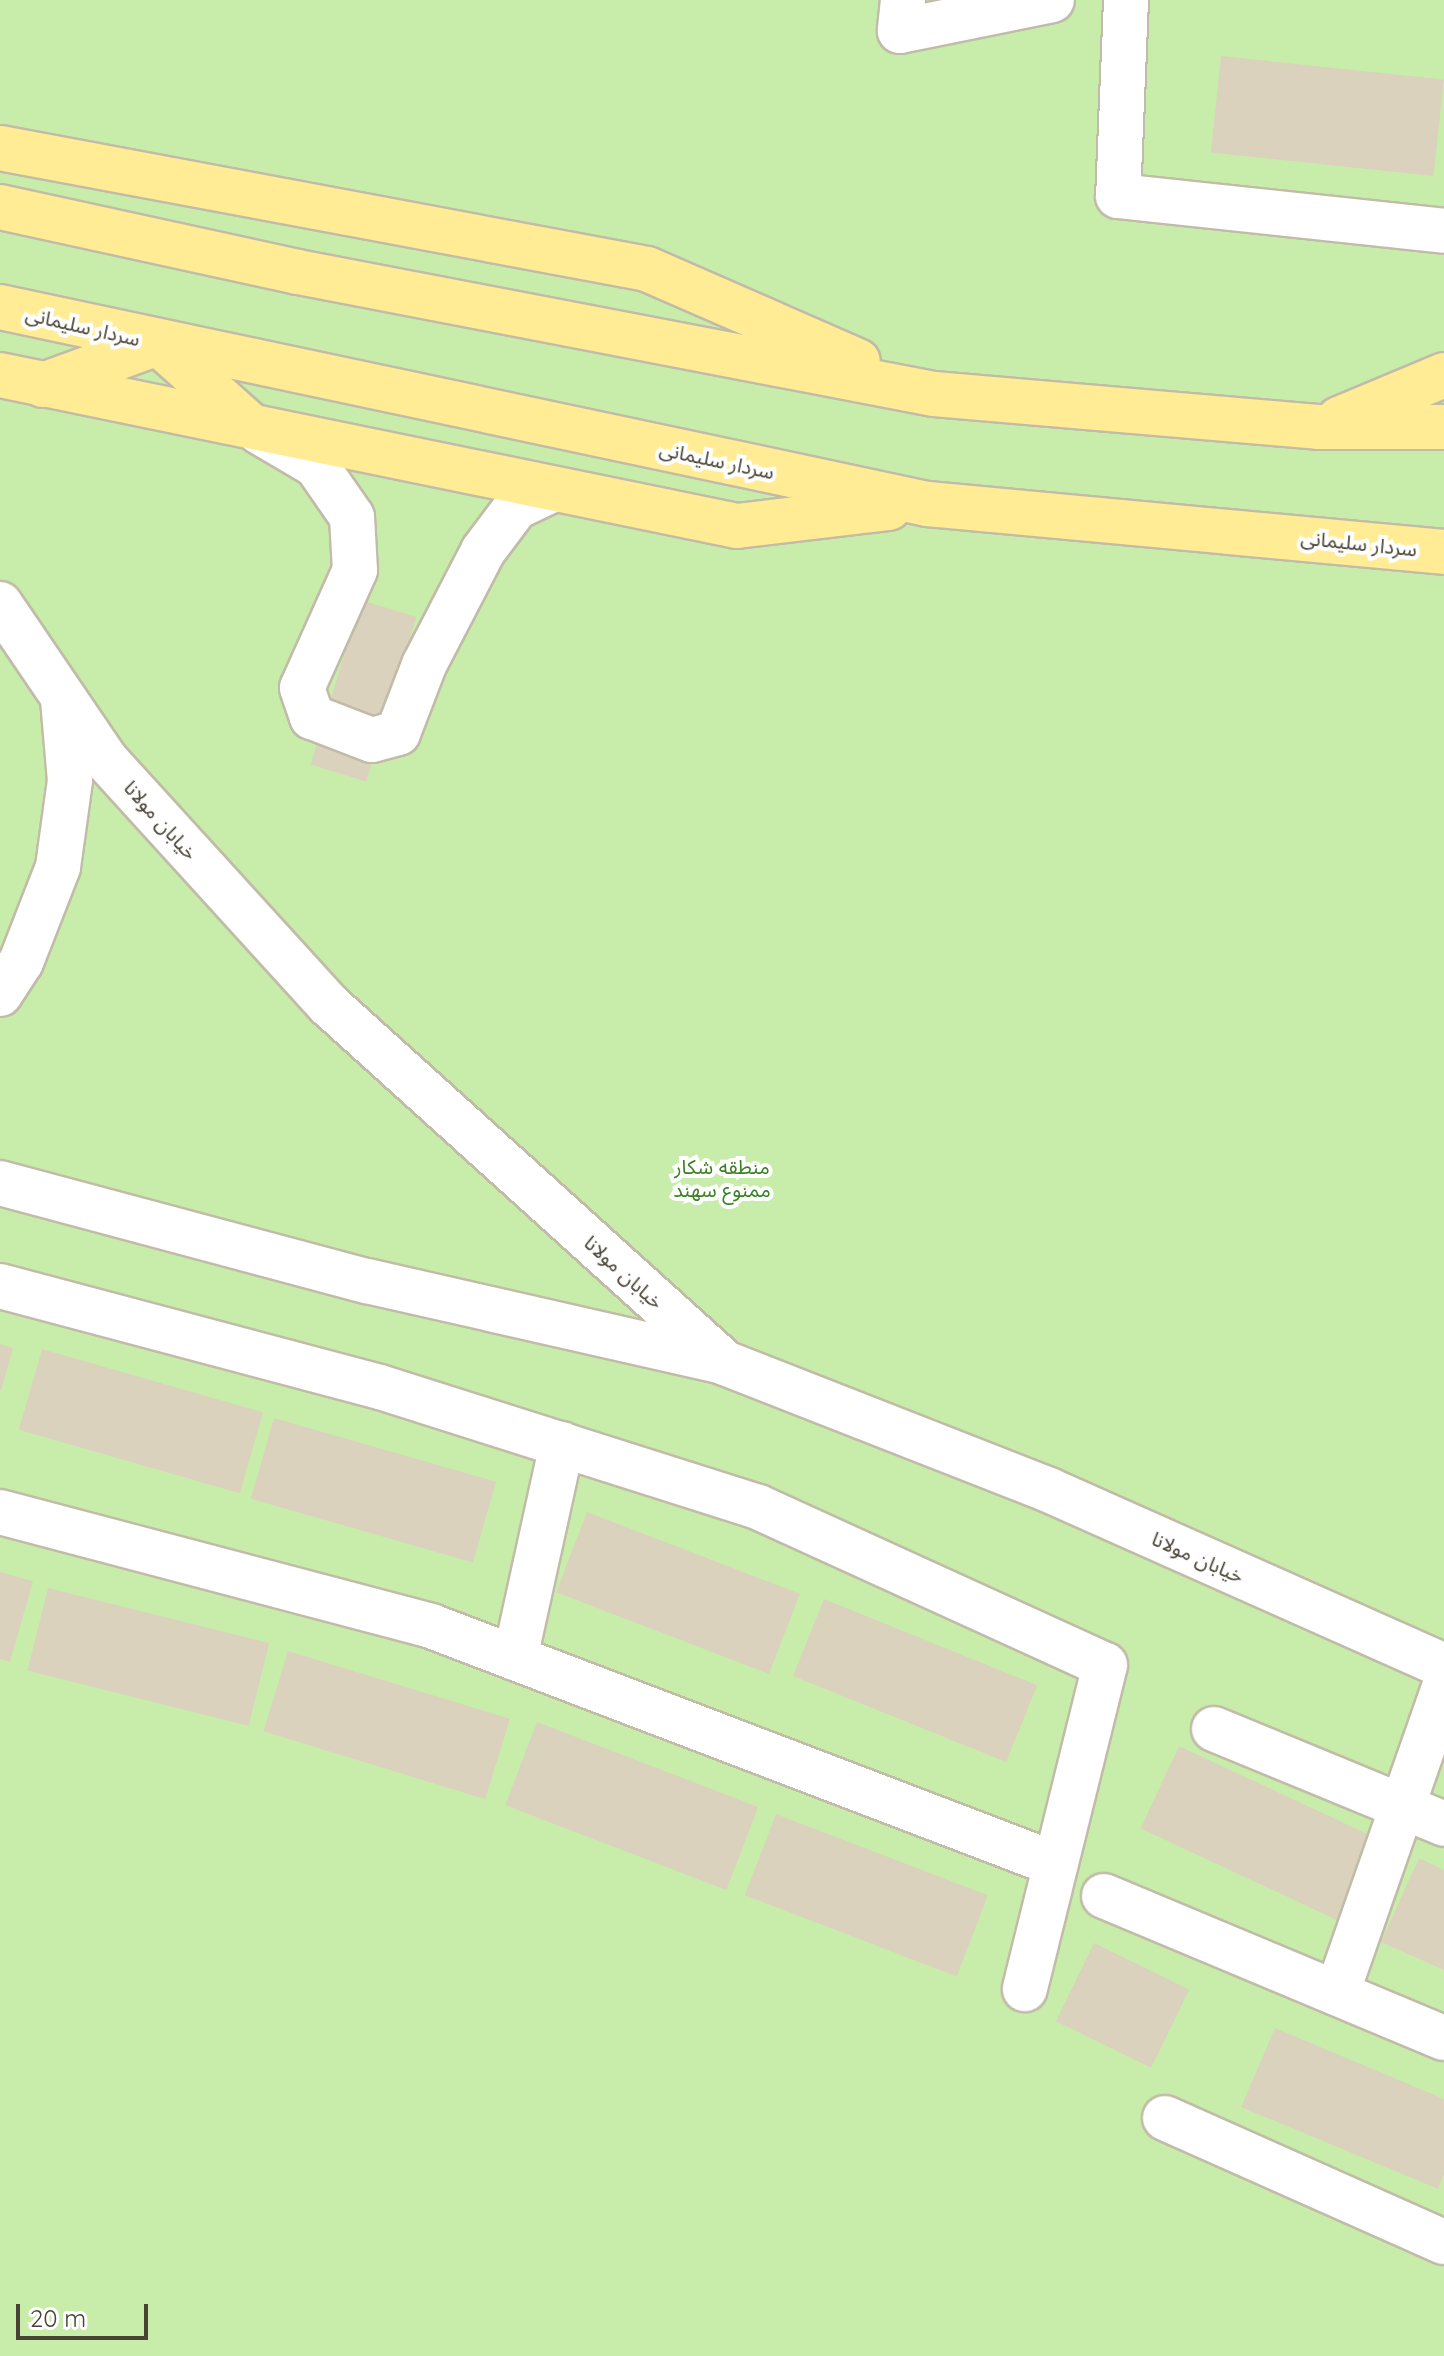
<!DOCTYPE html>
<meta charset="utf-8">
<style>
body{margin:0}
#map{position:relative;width:1444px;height:2356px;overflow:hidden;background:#f5f2e6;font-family:Quicksand,"Noto Sans Arabic",sans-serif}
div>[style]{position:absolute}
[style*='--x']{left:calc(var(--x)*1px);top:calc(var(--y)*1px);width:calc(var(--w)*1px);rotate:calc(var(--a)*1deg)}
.green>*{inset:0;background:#c8edab;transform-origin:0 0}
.building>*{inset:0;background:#dad2bd;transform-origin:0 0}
.roads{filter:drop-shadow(2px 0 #c1bba8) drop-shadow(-2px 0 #c1bba8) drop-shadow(0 2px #c1bba8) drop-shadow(0 -2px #c1bba8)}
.minor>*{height:44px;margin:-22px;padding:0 22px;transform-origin:22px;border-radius:22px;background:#fff}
.major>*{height:44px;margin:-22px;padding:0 22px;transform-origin:22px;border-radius:22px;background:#ffec95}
span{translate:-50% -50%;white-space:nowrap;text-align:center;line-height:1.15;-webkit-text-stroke:8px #fff;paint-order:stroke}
.street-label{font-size:20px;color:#484335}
.park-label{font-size:20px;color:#3b8022}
.scale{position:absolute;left:16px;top:2304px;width:132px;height:36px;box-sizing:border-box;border:4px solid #484335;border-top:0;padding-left:10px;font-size:24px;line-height:28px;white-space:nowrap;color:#484335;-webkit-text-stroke:6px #fff;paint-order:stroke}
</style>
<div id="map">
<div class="green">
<div style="left:0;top:0;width:1444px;height:2356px"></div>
</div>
<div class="building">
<div style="left:1221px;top:56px;width:224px;height:97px;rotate:6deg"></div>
<div style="left:361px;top:600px;width:58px;height:172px;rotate:17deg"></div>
<div style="clip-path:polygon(0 1344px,13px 1348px,1px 1391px,0 1391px)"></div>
<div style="left:42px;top:1349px;width:230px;height:84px;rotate:16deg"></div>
<div style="left:274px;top:1418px;width:231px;height:84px;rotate:16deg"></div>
<div style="left:587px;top:1512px;width:228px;height:86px;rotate:21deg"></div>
<div style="clip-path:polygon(0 1572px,33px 1581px,10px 1662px,0 1659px)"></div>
<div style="left:48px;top:1588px;width:228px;height:85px;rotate:14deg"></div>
<div style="left:824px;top:1599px;width:230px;height:83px;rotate:22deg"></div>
<div style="left:288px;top:1651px;width:232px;height:84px;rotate:17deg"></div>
<div style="left:537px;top:1722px;width:237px;height:89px;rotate:21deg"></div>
<div style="left:1179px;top:1746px;width:217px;height:91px;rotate:25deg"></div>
<div style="left:776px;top:1814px;width:227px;height:87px;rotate:21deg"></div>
<div style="clip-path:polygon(1419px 1858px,1444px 1870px,1444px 1970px,1381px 1942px)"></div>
<div style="left:1094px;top:1943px;width:106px;height:87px;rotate:26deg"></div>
<div style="clip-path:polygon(1275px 2028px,1444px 2099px,1444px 2174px,1438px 2189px,1241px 2107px)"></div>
</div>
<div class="roads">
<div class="minor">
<div style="--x:903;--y:0;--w:31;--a:96"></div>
<div style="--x:900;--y:31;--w:155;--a:-11.5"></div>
<div style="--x:1126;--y:0;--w:196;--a:92.3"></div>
<div style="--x:1118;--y:196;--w:328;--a:6.1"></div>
<div style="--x:258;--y:431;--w:67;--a:30.4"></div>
<div style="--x:316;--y:465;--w:63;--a:55.3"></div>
<div style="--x:352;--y:517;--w:53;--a:86.8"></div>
<div style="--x:355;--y:570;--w:129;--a:114.2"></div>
<div style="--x:302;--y:688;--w:31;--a:71"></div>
<div style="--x:312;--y:717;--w:64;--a:21"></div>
<div style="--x:372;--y:740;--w:27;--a:-15"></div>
<div style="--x:398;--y:733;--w:73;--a:-69.1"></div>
<div style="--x:424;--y:665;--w:128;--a:-62.6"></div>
<div style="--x:483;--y:551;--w:55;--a:-53.1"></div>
<div style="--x:516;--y:507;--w:42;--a:-25.3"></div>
<div style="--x:0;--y:604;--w:189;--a:55.8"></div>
<div style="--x:106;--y:760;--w:331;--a:47.7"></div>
<div style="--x:329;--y:1005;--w:534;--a:42.11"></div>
<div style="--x:725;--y:1363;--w:348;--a:21.4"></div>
<div style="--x:1049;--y:1490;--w:432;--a:24"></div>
<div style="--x:0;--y:994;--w:38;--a:-57"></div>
<div style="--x:21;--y:962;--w:102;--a:-68.7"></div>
<div style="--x:58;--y:867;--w:87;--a:-82.1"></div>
<div style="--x:70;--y:781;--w:82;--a:-94.9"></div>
<div style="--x:0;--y:1183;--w:380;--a:15"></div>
<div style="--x:367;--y:1281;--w:366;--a:12.8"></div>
<div style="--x:0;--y:1286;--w:393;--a:14.9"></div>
<div style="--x:380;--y:1387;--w:397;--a:17.6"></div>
<div style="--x:758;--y:1507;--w:381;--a:24.5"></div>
<div style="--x:1105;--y:1665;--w:334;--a:103.9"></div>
<div style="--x:0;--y:1512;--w:446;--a:14.8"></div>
<div style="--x:431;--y:1626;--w:668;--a:20.88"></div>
<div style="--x:515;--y:1658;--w:219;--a:-77.6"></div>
<div style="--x:1214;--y:1729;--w:249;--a:22.4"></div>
<div style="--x:1104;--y:1896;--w:368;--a:22.7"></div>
<div style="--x:1337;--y:1993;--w:324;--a:-70.7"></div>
<div style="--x:1165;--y:2118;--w:305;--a:24"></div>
</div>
<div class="major">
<div style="--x:0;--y:148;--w:658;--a:10.59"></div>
<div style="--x:647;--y:269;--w:230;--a:23.6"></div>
<div style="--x:0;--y:207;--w:305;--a:12.3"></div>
<div style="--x:298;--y:272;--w:648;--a:10.86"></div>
<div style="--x:934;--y:394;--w:385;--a:4.9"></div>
<div style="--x:1318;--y:427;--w:126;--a:0"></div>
<div style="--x:0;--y:307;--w:949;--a:11.99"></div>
<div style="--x:928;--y:504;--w:518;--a:5.31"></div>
<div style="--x:0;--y:375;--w:752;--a:11.58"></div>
<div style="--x:737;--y:526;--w:153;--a:-6.8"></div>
<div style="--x:43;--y:385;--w:122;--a:-20.1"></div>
<div style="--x:158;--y:343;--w:123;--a:41.7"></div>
<div style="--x:1339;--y:419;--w:114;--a:-22.7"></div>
</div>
</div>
<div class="street-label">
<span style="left:83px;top:326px;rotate:13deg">سردار سلیمانی</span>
<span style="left:717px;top:460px;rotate:12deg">سردار سلیمانی</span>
<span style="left:1359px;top:543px;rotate:6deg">سردار سلیمانی</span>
<span style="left:161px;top:820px;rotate:48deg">خیابان مولانا</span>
<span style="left:624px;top:1272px;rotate:42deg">خیابان مولانا</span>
<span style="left:1198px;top:1557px;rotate:24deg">خیابان مولانا</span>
</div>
<div class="park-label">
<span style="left:722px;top:1178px">منطقه شکار<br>ممنوع سهند</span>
</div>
<div class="scale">20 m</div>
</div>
